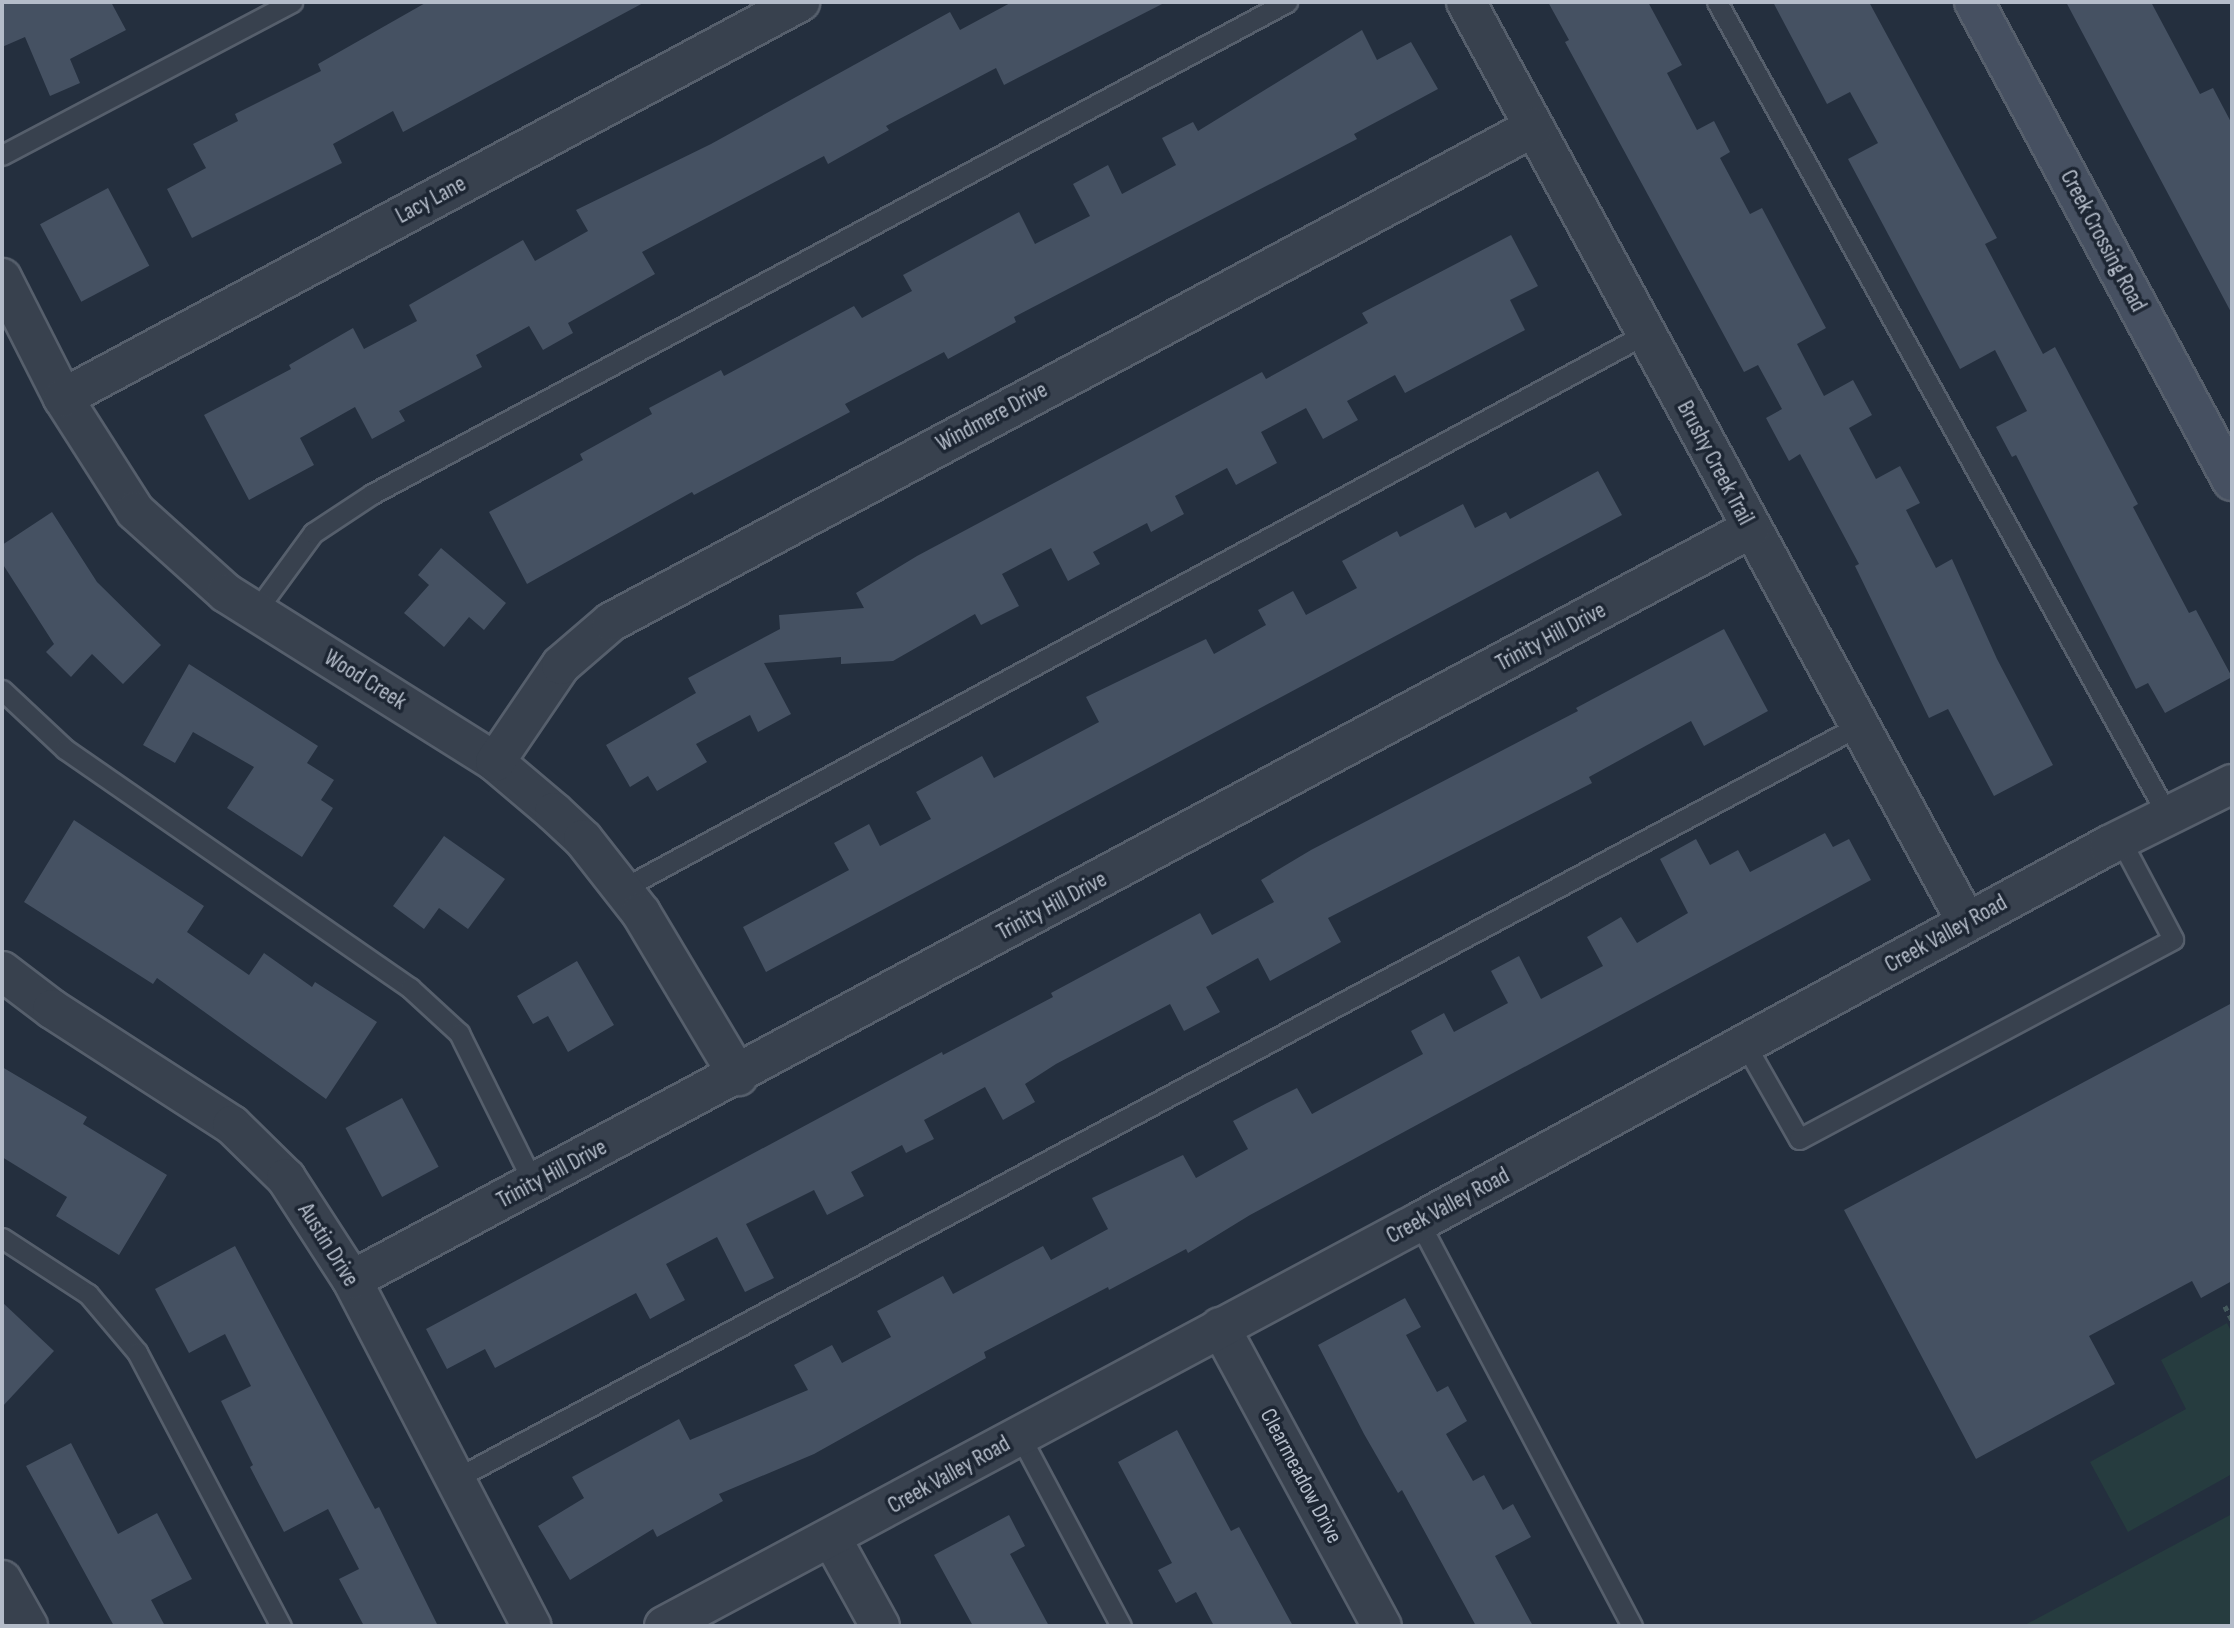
<!DOCTYPE html>
<style>
body{margin:0}
#map{position:relative;width:2234px;height:1628px;overflow:hidden;background:#242f3e;font-family:"Sofia Sans Condensed",sans-serif}
div>[style]{position:absolute}
[style*='--x']{left:calc(var(--x)*1px);top:calc(var(--y)*1px);width:calc(var(--w)*1px);rotate:calc(var(--a)*1deg)}
.green>*{inset:0;background:#263c3f}
.building>*{inset:0;background:#455162;transform-origin:0 0}
.path>*{height:4.5px;margin-top:-2.25px;transform-origin:0;background:repeating-linear-gradient(90deg,#44595c 0 5px,transparent 0 10px)}
.roads{filter:drop-shadow(2px 0 #565f6c) drop-shadow(-2px 0 #565f6c) drop-shadow(0 2px #565f6c) drop-shadow(0 -2px #565f6c)}
.lane>*{height:19px;margin:-9.5px;padding:0 9.5px;transform-origin:9.5px;border-radius:9.5px;background:#38414e}
.street>*{height:38px;margin:-19px;padding:0 19px;transform-origin:19px;border-radius:19px;background:#38414e}
.secondary>*{height:38px;margin:-19px;padding:0 19px;transform-origin:19px;border-radius:19px;background:#465061}
span{translate:-50% -50%;white-space:nowrap;text-align:center;line-height:1.15;-webkit-text-stroke:7px #1d2633;paint-order:stroke}
.street-label{font-size:23px;color:#b4bcc9}
.frame{position:absolute;inset:0;border:4px solid #b4bcc9;pointer-events:none}
</style>
<div id="map">
<div class="green">
<div style="clip-path:polygon(2227px 1323px,2232px 1333px,2232px 1474px,2128px 1532px,2090px 1462px,2186px 1409px,2161px 1360px)"></div>
<div style="clip-path:polygon(2232px 1514px,2232px 1626px,2023px 1626px)"></div>
</div>
<div class="building">
<div style="clip-path:polygon(2px 2px,111px 2px,126px 30px,70px 59px,80px 83px,50px 96px,25px 37px,2px 47px)"></div>
<div style="clip-path:polygon(427px 2px,645px 2px,403px 132px,393px 111px,333px 144px,342px 163px,192px 238px,167px 189px,206px 168px,193px 144px,238px 121px,235px 114px,321px 71px,318px 64px)"></div>
<div style="clip-path:polygon(1012px 2px,1166px 2px,1004px 85px,996px 68px,886px 126px,889px 130px,828px 164px,824px 156px,642px 252px,655px 274px,568px 323px,573px 333px,543px 350px,529px 326px,476px 355px,482px 367px,399px 411px,405px 421px,372px 439px,355px 407px,300px 438px,314px 465px,249px 500px,204px 415px,291px 369px,289px 365px,353px 328px,364px 349px,417px 321px,409px 305px,523px 240px,535px 261px,588px 231px,576px 210px,711px 144px,950px 12px,960px 30px)"></div>
<div style="clip-path:polygon(1548px 2px,1648px 2px,1682px 65px,1667px 73px,1697px 130px,1714px 121px,1730px 152px,1720px 158px,1750px 214px,1762px 208px,1826px 328px,1797px 344px,1824px 396px,1853px 380px,1872px 415px,1849px 428px,1876px 479px,1900px 466px,1920px 503px,1906px 510px,1936px 568px,1952px 559px,1997px 659px,2053px 765px,1994px 796px,1948px 709px,1929px 718px,1855px 566px,1859px 564px,1800px 454px,1789px 461px,1766px 418px,1782px 409px,1758px 365px,1744px 372px,1565px 42px,1569px 40px)"></div>
<div style="clip-path:polygon(1773px 2px,1869px 2px,1997px 238px,1985px 244px,2043px 354px,2055px 347px,2138px 504px,2133px 507px,2189px 613px,2196px 610px,2232px 677px,2165px 713px,2148px 683px,2136px 689px,2016px 455px,2012px 457px,1996px 427px,2027px 411px,1995px 350px,1960px 369px,1848px 159px,1878px 143px,1850px 92px,1827px 104px)"></div>
<div style="clip-path:polygon(2066px 2px,2151px 2px,2200px 94px,2213px 88px,2232px 124px,2232px 314px)"></div>
<div style="clip-path:polygon(1362px 30px,1377px 60px,1411px 42px,1438px 89px,1354px 134px,1357px 139px,1014px 317px,1016px 322px,948px 359px,944px 352px,845px 404px,850px 412px,694px 495px,692px 492px,527px 584px,489px 512px,583px 460px,580px 454px,652px 414px,649px 408px,721px 370px,724px 376px,854px 306px,862px 318px,912px 291px,903px 275px,1019px 212px,1035px 244px,1090px 216px,1073px 184px,1108px 165px,1122px 194px,1176px 165px,1162px 138px,1193px 122px,1198px 131px)"></div>
<div style="left:108px;top:188px;width:88px;height:77px;rotate:62deg"></div>
<div style="clip-path:polygon(1511px 235px,1538px 286px,1510px 300px,1525px 330px,1405px 393px,1395px 375px,1347px 401px,1358px 420px,1323px 439px,1306px 408px,1261px 432px,1277px 463px,1236px 485px,1227px 468px,1175px 496px,1184px 514px,1151px 532px,1147px 523px,1093px 552px,1100px 564px,1068px 581px,1051px 548px,1002px 574px,1019px 606px,981px 625px,975px 614px,893px 661px,841px 664px,841px 657px,764px 663px,791px 714px,758px 732px,750px 715px,696px 744px,707px 762px,657px 791px,648px 776px,630px 787px,606px 745px,696px 693px,688px 678px,780px 629px,779px 615px,864px 608px,856px 593px,917px 556px,1262px 372px,1266px 379px,1368px 323px,1362px 313px)"></div>
<div style="clip-path:polygon(1598px 471px,1622px 515px,766px 972px,743px 927px,849px 870px,834px 843px,869px 824px,880px 846px,931px 819px,916px 792px,982px 756px,994px 778px,1099px 722px,1086px 697px,1206px 639px,1214px 654px,1266px 625px,1258px 610px,1293px 591px,1306px 615px,1357px 588px,1342px 561px,1397px 531px,1400px 537px,1463px 504px,1475px 528px,1506px 512px,1510px 519px)"></div>
<div style="clip-path:polygon(52px 512px,97px 582px,161px 645px,123px 684px,92px 654px,71px 677px,46px 652px,54px 644px,2px 563px,2px 545px)"></div>
<div style="clip-path:polygon(441px 548px,506px 603px,484px 630px,469px 617px,444px 647px,404px 613px,429px 585px,418px 575px)"></div>
<div style="clip-path:polygon(1724px 629px,1768px 711px,1704px 746px,1691px 721px,1589px 777px,1592px 783px,1328px 918px,1341px 942px,1270px 981px,1258px 958px,1206px 987px,1220px 1012px,1184px 1031px,1170px 1004px,1056px 1064px,1025px 1084px,1035px 1102px,1003px 1120px,985px 1087px,924px 1120px,934px 1139px,906px 1153px,902px 1145px,851px 1172px,864px 1196px,827px 1215px,814px 1190px,746px 1224px,774px 1278px,745px 1292px,717px 1237px,666px 1264px,685px 1300px,650px 1319px,636px 1293px,495px 1368px,485px 1349px,447px 1369px,426px 1329px,942px 1052px,943px 1055px,1053px 997px,1051px 993px,1200px 913px,1212px 935px,1274px 902px,1261px 880px,1311px 850px,1578px 711px,1576px 708px)"></div>
<div style="clip-path:polygon(189px 664px,318px 746px,307px 763px,334px 780px,321px 800px,333px 808px,302px 857px,227px 808px,254px 767px,193px 732px,175px 763px,143px 745px)"></div>
<div style="clip-path:polygon(74px 820px,204px 906px,187px 932px,249px 975px,264px 953px,312px 987px,315px 982px,377px 1022px,326px 1099px,157px 978px,153px 984px,24px 902px)"></div>
<div style="clip-path:polygon(1825px 833px,1833px 847px,1849px 839px,1871px 880px,1250px 1215px,1188px 1253px,1186px 1249px,1109px 1290px,1108px 1287px,984px 1352px,986px 1358px,814px 1454px,719px 1494px,723px 1501px,657px 1537px,653px 1529px,570px 1580px,538px 1526px,584px 1498px,572px 1477px,679px 1419px,690px 1440px,808px 1390px,794px 1365px,832px 1345px,842px 1363px,891px 1337px,877px 1311px,943px 1276px,953px 1294px,1043px 1246px,1051px 1260px,1108px 1229px,1092px 1198px,1183px 1155px,1196px 1178px,1248px 1149px,1233px 1121px,1267px 1103px,1297px 1088px,1312px 1114px,1423px 1054px,1411px 1031px,1444px 1013px,1454px 1032px,1508px 1003px,1491px 971px,1519px 956px,1541px 999px,1603px 966px,1587px 937px,1621px 917px,1637px 943px,1688px 913px,1660px 859px,1696px 839px,1710px 865px,1738px 850px,1750px 872px)"></div>
<div style="clip-path:polygon(444px 836px,505px 879px,468px 929px,439px 908px,424px 929px,393px 906px)"></div>
<div style="clip-path:polygon(577px 961px,614px 1025px,568px 1052px,548px 1016px,533px 1024px,517px 996px)"></div>
<div style="clip-path:polygon(2232px 1003px,2232px 1281px,2201px 1298px,2192px 1281px,2089px 1336px,2115px 1384px,1976px 1459px,1844px 1210px)"></div>
<div style="clip-path:polygon(2px 1067px,87px 1117px,83px 1124px,167px 1175px,119px 1255px,56px 1216px,67px 1197px,2px 1157px)"></div>
<div style="left:402px;top:1098px;width:78px;height:64px;rotate:62deg"></div>
<div style="clip-path:polygon(235px 1246px,375px 1509px,379px 1507px,438px 1626px,364px 1626px,339px 1579px,359px 1569px,328px 1509px,284px 1532px,250px 1467px,253px 1465px,221px 1401px,251px 1386px,225px 1334px,189px 1353px,155px 1289px)"></div>
<div style="clip-path:polygon(1405px 1298px,1421px 1327px,1406px 1335px,1437px 1392px,1448px 1386px,1467px 1421px,1446px 1434px,1473px 1481px,1484px 1475px,1503px 1510px,1513px 1504px,1531px 1537px,1495px 1556px,1533px 1626px,1476px 1626px,1402px 1490px,1398px 1493px,1364px 1434px,1318px 1345px)"></div>
<div style="clip-path:polygon(2px 1302px,54px 1351px,2px 1407px)"></div>
<div style="clip-path:polygon(1177px 1430px,1231px 1531px,1239px 1527px,1293px 1626px,1214px 1626px,1196px 1592px,1176px 1603px,1158px 1570px,1172px 1563px,1118px 1462px)"></div>
<div style="clip-path:polygon(71px 1443px,118px 1534px,157px 1513px,192px 1579px,151px 1600px,165px 1626px,114px 1626px,26px 1466px)"></div>
<div style="clip-path:polygon(1009px 1515px,1025px 1546px,1010px 1554px,1049px 1626px,973px 1626px,934px 1555px)"></div>
</div>
<div class="path">
<div style="--x:2225;--y:1306;--w:16;--a:63"></div>
</div>
<div class="roads">
<div class="lane">
<div style="--x:1717;--y:2;--w:931;--a:61.01"></div>
<div style="--x:2;--y:155;--w:328;--a:-27.8"></div>
<div style="--x:256;--y:611;--w:97;--a:-53.8"></div>
<div style="--x:313;--y:533;--w:71;--a:-33.5"></div>
<div style="--x:372;--y:494;--w:1039;--a:-28.27"></div>
<div style="--x:2;--y:690;--w:86;--a:43.1"></div>
<div style="--x:65;--y:749;--w:420;--a:34.7"></div>
<div style="--x:410;--y:988;--w:67;--a:42.6"></div>
<div style="--x:459;--y:1033;--w:169;--a:63.6"></div>
<div style="--x:622;--y:889;--w:1164;--a:-28.48"></div>
<div style="--x:1745;--y:1044;--w:109;--a:60.4"></div>
<div style="--x:1799;--y:1139;--w:424;--a:-28.1"></div>
<div style="--x:2173;--y:939;--w:113;--a:-117.9"></div>
<div style="--x:1419;--y:1222;--w:457;--a:62.2"></div>
<div style="--x:2;--y:1238;--w:103;--a:33.1"></div>
<div style="--x:88;--y:1294;--w:76;--a:49.8"></div>
<div style="--x:137;--y:1352;--w:310;--a:62.3"></div>
<div style="--x:1020;--y:1436;--w:215;--a:62"></div>
<div style="--x:455;--y:1479;--w:1592;--a:-28.22"></div>
</div>
<div class="street">
<div style="--x:1466;--y:2;--w:1048;--a:61.45"></div>
<div style="--x:2;--y:278;--w:135;--a:63.1"></div>
<div style="--x:63;--y:398;--w:134;--a:57.5"></div>
<div style="--x:135;--y:511;--w:122;--a:42"></div>
<div style="--x:226;--y:593;--w:318;--a:32.1"></div>
<div style="--x:495;--y:762;--w:77;--a:40.3"></div>
<div style="--x:554;--y:812;--w:40;--a:43"></div>
<div style="--x:583;--y:839;--w:94;--a:51.9"></div>
<div style="--x:641;--y:913;--w:190;--a:59.2"></div>
<div style="--x:63;--y:398;--w:837;--a:-28.25"></div>
<div style="--x:495;--y:762;--w:117;--a:-55.8"></div>
<div style="--x:561;--y:665;--w:66;--a:-40.7"></div>
<div style="--x:611;--y:622;--w:1047;--a:-28.2"></div>
<div style="--x:2;--y:971;--w:63;--a:37.2"></div>
<div style="--x:52;--y:1009;--w:214;--a:32.8"></div>
<div style="--x:232;--y:1125;--w:76;--a:44.5"></div>
<div style="--x:286;--y:1178;--w:121;--a:57.1"></div>
<div style="--x:352;--y:1280;--w:390;--a:62.6"></div>
<div style="--x:352;--y:1280;--w:1587;--a:-28.24"></div>
<div style="--x:1220;--y:1327;--w:340;--a:61.6"></div>
<div style="--x:832;--y:1539;--w:99;--a:61.1"></div>
<div style="--x:2;--y:1580;--w:53;--a:60.5"></div>
<div style="--x:664;--y:1626;--w:856;--a:-28.15"></div>
<div style="--x:1419;--y:1222;--w:786;--a:-28.65"></div>
<div style="--x:2109;--y:845;--w:137;--a:-26.4"></div>
</div>
<div class="secondary">
<div style="--x:1974;--y:2;--w:544;--a:61.69"></div>
</div>
</div>
<div class="street-label">
<span style="left:431px;top:200px;rotate:-28deg">Lacy Lane</span>
<span style="left:2103px;top:241px;rotate:62deg">Creek Crossing Road</span>
<span style="left:992px;top:417px;rotate:-28deg">Windmere Drive</span>
<span style="left:1715px;top:463px;rotate:62deg">Brushy Creek Trail</span>
<span style="left:1551px;top:637px;rotate:-28deg">Trinity Hill Drive</span>
<span style="left:365px;top:680px;rotate:32deg">Wood Creek</span>
<span style="left:1052px;top:906px;rotate:-28deg">Trinity Hill Drive</span>
<span style="left:1946px;top:934px;rotate:-29deg">Creek Valley Road</span>
<span style="left:552px;top:1174px;rotate:-28deg">Trinity Hill Drive</span>
<span style="left:1448px;top:1206px;rotate:-28deg">Creek Valley Road</span>
<span style="left:328px;top:1245px;rotate:58deg">Austin Drive</span>
<span style="left:949px;top:1475px;rotate:-29deg">Creek Valley Road</span>
<span style="left:1301px;top:1476px;rotate:62deg">Clearmeadow Drive</span>
</div>
<div class="frame"></div>
</div>
